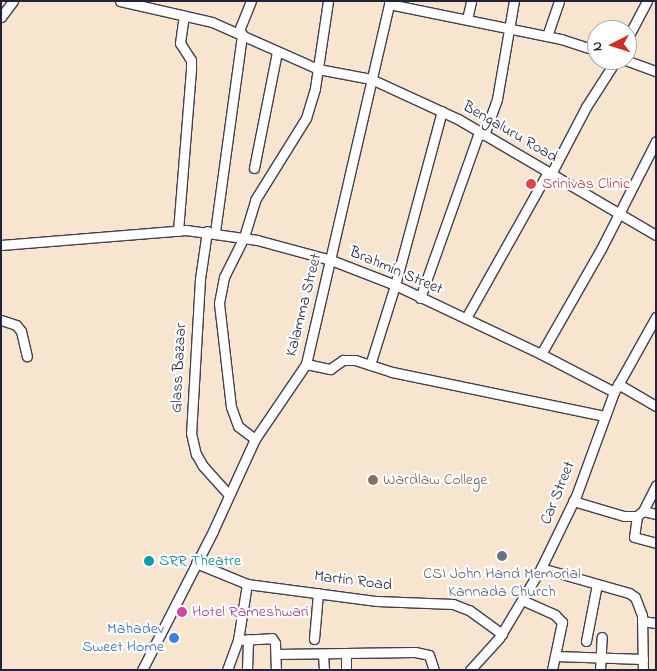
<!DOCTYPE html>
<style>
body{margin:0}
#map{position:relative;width:657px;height:671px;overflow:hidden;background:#f7e5cf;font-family:"Indie Flower",sans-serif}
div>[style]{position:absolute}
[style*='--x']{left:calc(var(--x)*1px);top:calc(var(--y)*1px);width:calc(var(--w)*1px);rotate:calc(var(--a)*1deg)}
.roads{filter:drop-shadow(1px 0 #423f51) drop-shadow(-1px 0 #423f51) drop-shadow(0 1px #423f51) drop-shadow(0 -1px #423f51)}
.minor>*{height:9px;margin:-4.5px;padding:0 4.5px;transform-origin:4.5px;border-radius:4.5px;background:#fff}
.dots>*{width:14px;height:14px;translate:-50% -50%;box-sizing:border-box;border:2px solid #fff;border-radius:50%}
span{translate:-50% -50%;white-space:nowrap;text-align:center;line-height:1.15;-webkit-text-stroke:4.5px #fff;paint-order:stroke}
.street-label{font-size:16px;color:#22223b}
.health-label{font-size:16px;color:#be3a42}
.left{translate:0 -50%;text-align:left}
.education-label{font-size:16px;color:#785e54}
.culture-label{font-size:16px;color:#0d838f}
.worship-label{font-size:16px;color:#5b616d}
.hotel-label{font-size:16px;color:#b23c85}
.shop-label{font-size:16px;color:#366cbe}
.right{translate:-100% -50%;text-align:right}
.frame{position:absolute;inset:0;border:2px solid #22223b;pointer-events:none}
.north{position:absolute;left:587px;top:20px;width:50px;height:50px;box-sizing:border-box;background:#fff;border:1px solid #a7a7b1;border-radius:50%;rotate:265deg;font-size:14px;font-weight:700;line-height:20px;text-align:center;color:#22223b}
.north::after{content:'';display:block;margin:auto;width:18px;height:22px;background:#c8321e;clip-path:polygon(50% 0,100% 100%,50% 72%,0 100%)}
</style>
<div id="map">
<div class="roads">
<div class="minor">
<div style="--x:120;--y:1;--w:94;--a:12.9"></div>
<div style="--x:212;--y:22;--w:116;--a:23.9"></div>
<div style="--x:318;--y:69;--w:54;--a:10.7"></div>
<div style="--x:371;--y:79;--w:96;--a:24.7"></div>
<div style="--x:458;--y:119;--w:229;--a:30.4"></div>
<div style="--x:389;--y:4;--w:176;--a:11.5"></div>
<div style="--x:561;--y:39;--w:38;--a:18"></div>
<div style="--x:1;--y:17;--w:20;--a:-53"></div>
<div style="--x:467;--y:19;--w:18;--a:-77"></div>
<div style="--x:238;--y:33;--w:35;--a:-68"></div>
<div style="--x:547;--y:36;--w:37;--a:-71"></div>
<div style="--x:627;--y:39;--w:43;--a:-62.2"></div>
<div style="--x:625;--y:60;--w:33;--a:20"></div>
<div style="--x:484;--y:135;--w:38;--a:-70"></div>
<div style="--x:497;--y:99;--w:99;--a:-80.2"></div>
<div style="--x:254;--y:168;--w:118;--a:-78.8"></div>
<div style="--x:551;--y:174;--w:76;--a:-62.4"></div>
<div style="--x:586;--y:107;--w:56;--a:-57.4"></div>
<div style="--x:178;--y:231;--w:164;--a:-85.4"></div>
<div style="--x:191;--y:68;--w:8;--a:-90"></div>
<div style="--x:191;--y:60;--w:20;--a:-123"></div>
<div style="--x:180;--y:43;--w:27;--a:-82"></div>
<div style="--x:207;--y:231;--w:49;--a:98.3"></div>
<div style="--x:200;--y:279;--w:154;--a:93.3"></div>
<div style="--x:191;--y:433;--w:22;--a:77"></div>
<div style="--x:196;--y:454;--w:14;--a:60"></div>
<div style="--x:203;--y:466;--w:39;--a:48"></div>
<div style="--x:215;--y:232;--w:200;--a:-82.2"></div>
<div style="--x:1;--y:245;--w:186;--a:-4.6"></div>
<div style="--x:186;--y:230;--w:72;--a:8"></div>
<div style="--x:257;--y:240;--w:77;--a:15.1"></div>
<div style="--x:331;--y:260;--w:69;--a:21.3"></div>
<div style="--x:395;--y:285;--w:161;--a:25.3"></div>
<div style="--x:541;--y:354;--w:82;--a:27.5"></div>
<div style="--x:420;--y:298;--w:176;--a:-70.4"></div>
<div style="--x:466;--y:318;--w:167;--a:-60.7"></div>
<div style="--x:1;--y:320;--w:16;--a:18"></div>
<div style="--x:16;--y:325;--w:8;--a:50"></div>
<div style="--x:21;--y:331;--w:26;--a:77"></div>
<div style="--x:541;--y:354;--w:121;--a:-60.3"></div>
<div style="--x:601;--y:249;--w:121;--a:-63"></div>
<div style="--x:306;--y:364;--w:25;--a:12"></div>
<div style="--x:330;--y:369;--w:16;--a:-35"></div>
<div style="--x:343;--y:360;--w:12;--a:0"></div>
<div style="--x:355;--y:360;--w:39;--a:18"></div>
<div style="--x:392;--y:372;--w:217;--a:11.7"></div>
<div style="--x:370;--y:365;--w:84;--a:-72.6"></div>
<div style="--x:395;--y:285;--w:180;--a:-74.9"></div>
<div style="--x:618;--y:384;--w:44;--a:30.1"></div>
<div style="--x:255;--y:439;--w:21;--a:-143"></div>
<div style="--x:238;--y:426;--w:20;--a:-110"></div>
<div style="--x:231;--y:407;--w:105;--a:-96.6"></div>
<div style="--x:219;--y:303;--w:26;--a:-79"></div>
<div style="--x:224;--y:277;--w:45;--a:-63.4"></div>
<div style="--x:244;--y:237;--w:39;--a:-73"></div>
<div style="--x:255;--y:200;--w:97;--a:-58.1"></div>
<div style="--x:306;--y:118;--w:31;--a:-73"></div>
<div style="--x:315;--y:88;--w:88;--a:-81.5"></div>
<div style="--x:573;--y:501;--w:53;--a:16.4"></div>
<div style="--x:624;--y:516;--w:13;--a:0"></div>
<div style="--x:637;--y:516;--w:8;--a:-40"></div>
<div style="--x:643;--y:511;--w:29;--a:-63"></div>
<div style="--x:643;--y:511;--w:13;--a:13"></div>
<div style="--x:637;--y:516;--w:21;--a:98"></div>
<div style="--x:634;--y:537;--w:23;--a:15"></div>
<div style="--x:196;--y:563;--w:55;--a:22.4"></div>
<div style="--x:247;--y:584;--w:131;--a:7.5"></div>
<div style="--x:377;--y:601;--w:76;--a:2.3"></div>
<div style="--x:453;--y:604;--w:17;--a:21"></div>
<div style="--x:469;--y:610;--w:41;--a:36"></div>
<div style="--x:541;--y:568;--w:91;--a:15.9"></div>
<div style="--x:629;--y:593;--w:7;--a:34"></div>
<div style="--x:635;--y:597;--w:19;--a:69"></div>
<div style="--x:642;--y:615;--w:55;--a:89"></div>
<div style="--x:522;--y:600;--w:36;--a:24"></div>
<div style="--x:555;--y:615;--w:10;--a:45"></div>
<div style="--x:562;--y:622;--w:49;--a:101.8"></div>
<div style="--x:642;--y:621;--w:14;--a:8"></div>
<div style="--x:314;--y:639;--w:46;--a:-85"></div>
<div style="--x:238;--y:640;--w:34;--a:-3"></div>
<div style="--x:272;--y:638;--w:6;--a:59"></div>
<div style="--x:275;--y:643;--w:27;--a:88"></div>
<div style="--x:586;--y:641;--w:58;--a:-79.1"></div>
<div style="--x:276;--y:654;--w:139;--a:-0.8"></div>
<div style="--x:415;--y:652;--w:14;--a:12"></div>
<div style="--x:429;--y:655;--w:16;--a:72"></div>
<div style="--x:323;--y:655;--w:15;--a:86"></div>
<div style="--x:346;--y:655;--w:15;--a:90"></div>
<div style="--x:555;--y:656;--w:88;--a:2"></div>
<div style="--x:142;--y:670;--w:156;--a:-62.9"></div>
<div style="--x:213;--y:531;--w:101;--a:-65.5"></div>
<div style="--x:255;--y:439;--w:91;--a:-55.8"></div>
<div style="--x:306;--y:364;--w:373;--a:-77"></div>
<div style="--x:227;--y:670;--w:32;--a:-70"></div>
<div style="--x:238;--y:640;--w:57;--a:-80.9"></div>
<div style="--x:247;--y:670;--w:31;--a:-88"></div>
<div style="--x:470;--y:670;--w:43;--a:-47.8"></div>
<div style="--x:499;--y:638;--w:82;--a:-59"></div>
<div style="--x:541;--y:568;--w:80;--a:-64.1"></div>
<div style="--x:576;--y:496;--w:111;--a:-69.9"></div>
<div style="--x:614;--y:392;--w:86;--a:-60.8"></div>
<div style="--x:600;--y:670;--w:33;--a:-87"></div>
</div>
</div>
<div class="dots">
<div style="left:531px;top:184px;background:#e0444e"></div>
<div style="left:373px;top:480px;background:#8d6e63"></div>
<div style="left:502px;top:556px;background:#6b7280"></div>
<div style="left:149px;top:561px;background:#0f9aa8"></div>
<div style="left:182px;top:612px;background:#d1479c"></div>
<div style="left:174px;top:638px;background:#3f7fe0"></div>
</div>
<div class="street-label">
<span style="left:510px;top:132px;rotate:30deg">Bengaluru Road</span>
<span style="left:396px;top:271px;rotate:23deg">Brahmin Street</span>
<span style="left:304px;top:305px;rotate:-76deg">Kalamma Street</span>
<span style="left:179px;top:368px;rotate:-87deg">Glass Bazaar</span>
<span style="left:558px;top:493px;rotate:-68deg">Car Street</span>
<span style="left:353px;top:581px;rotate:7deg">Martin Road</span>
</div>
<div class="health-label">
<span class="left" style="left:542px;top:184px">Srinivas Clinic</span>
</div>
<div class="education-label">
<span class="left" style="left:383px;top:480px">Wardlaw College</span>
</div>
<div class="culture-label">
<span class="left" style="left:159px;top:561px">SRR Theatre</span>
</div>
<div class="worship-label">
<span style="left:502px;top:583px">CSI John Hand Memorial<br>Kannada Church</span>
</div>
<div class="hotel-label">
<span class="left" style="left:192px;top:612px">Hotel Rameshwari</span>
</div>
<div class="shop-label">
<span class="right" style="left:164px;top:638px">Mahadev<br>Sweet Home</span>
</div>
<div class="frame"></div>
<div class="north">N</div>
</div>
